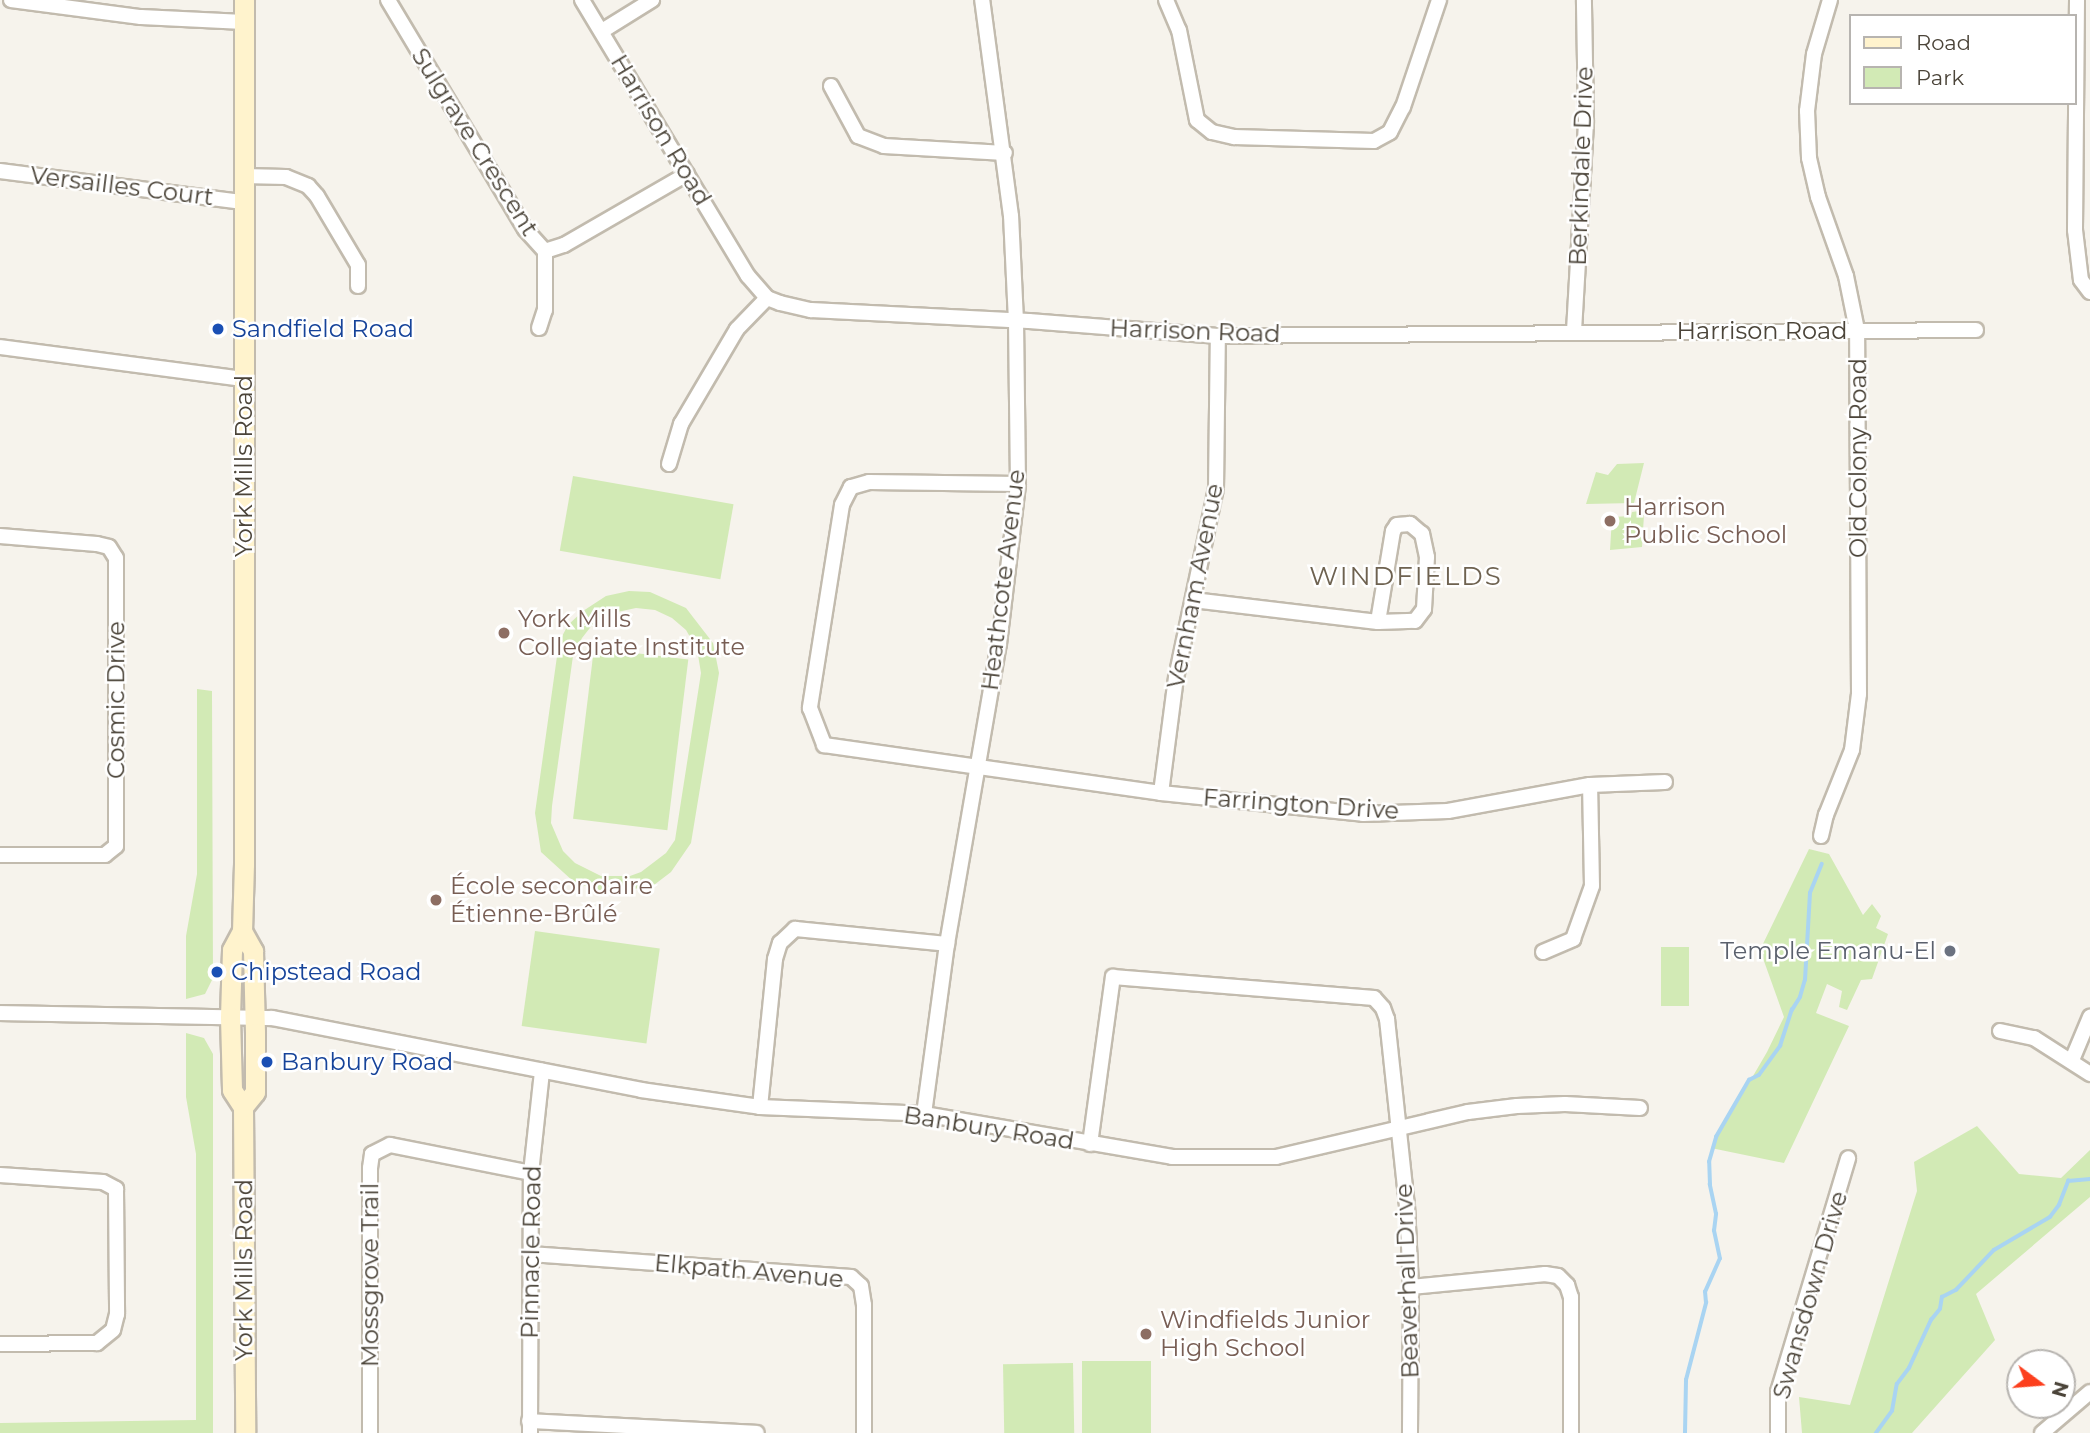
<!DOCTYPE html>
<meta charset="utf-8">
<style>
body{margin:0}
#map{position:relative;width:2090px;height:1433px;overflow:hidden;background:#f6f3ec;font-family:Montserrat,sans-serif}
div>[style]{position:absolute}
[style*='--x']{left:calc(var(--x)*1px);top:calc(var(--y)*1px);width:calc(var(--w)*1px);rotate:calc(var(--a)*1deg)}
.green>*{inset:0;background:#d2eab5;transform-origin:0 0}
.stream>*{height:3.5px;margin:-1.75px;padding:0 1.75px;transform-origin:1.75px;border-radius:1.75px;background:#a9d4f2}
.roads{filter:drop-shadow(2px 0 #c2bbae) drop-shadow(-2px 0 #c2bbae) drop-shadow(0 2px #c2bbae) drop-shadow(0 -2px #c2bbae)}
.minor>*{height:14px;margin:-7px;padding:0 7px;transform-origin:7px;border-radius:7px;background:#fff}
.secondary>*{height:19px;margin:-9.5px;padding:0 9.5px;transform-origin:9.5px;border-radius:9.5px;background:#fff3cd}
.dots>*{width:19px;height:19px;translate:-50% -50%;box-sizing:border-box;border:4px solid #fff;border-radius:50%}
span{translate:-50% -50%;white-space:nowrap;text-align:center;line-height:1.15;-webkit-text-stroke:5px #fff;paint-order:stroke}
.street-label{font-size:24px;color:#4b4439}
.transit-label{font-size:24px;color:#164399}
.left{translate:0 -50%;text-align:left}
.education-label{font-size:24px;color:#785e54}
.worship-label{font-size:24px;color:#5b616d}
.right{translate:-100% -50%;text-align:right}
.neighbourhood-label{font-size:26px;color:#6e6250;letter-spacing:2px}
.legend{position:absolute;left:1849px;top:14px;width:228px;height:91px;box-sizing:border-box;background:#fff;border:2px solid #b7b4b0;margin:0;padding:9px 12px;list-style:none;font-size:21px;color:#4b4439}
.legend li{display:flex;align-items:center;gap:14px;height:35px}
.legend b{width:35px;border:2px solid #b7b4b0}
.north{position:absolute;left:2006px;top:1349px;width:70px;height:70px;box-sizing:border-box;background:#fff;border:2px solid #b7b4b0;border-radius:50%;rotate:106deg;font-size:19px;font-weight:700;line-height:28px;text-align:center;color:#4b4439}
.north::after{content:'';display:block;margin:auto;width:24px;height:32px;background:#fc3f1d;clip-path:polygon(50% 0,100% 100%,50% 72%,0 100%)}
</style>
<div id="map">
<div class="green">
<div style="clip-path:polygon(1644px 463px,1634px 503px,1586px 504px,1596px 472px,1608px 475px,1617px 464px)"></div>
<div style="left:573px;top:476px;width:163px;height:76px;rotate:10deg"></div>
<div style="clip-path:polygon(1639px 511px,1644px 515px,1642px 547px,1610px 550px,1612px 517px,1631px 516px,1632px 512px)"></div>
<div style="clip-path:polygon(evenodd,629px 591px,650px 592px,686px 608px,713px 643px,719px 673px,691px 843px,671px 872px,654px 885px,609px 894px,574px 882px,541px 852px,535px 813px,559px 642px,568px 625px,583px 611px,606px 596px,629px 591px,636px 608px,655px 610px,672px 618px,686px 630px,697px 649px,701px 673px,675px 840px,666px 853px,641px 872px,630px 876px,601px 876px,575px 863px,563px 851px,551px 823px,552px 806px,573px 656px,582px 638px,593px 624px,608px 614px,636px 608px)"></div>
<div style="left:594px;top:648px;width:95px;height:172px;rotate:7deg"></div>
<div style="clip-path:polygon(197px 689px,212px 691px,213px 978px,205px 994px,186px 999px,186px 936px,197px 874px)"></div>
<div style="clip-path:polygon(1809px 849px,1829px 854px,1863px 915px,1872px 904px,1881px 916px,1876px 928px,1888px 934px,1872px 979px,1861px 980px,1847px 1010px,1839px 1007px,1842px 991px,1827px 984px,1816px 1013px,1849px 1026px,1784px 1163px,1711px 1148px,1767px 1052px,1784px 1017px,1760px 950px)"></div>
<div style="left:535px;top:931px;width:126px;height:96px;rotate:8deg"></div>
<div style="left:1661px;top:947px;width:28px;height:59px"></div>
<div style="clip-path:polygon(186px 1033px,204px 1038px,213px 1054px,213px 1433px,0 1433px,0 1423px,196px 1420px,196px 1154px,186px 1097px)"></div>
<div style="clip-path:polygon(1977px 1126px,2019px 1174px,2061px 1178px,2090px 1150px,2090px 1197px,1976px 1294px,1995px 1340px,1912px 1433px,1802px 1433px,1799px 1397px,1850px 1405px,1917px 1191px,1914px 1162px)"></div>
<div style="left:1151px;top:1361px;width:72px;height:69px;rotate:90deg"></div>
<div style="left:1073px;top:1363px;width:70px;height:70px;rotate:89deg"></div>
</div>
<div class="stream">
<div style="--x:1685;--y:1433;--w:53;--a:-88.9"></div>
<div style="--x:1686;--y:1380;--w:80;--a:-75.4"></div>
<div style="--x:1706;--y:1303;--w:11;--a:-95"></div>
<div style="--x:1705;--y:1292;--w:36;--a:-66"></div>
<div style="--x:1720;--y:1259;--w:29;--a:-102"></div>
<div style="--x:1714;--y:1231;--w:17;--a:-83"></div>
<div style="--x:1716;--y:1214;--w:30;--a:-102"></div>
<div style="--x:1710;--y:1185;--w:23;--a:-92"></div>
<div style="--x:1709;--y:1162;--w:26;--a:-74"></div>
<div style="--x:1716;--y:1137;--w:66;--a:-59.9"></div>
<div style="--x:1749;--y:1080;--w:11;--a:-27"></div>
<div style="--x:1759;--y:1075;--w:36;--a:-54"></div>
<div style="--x:1780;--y:1046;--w:38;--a:-72"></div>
<div style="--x:1792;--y:1010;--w:15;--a:-58"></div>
<div style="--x:1800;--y:997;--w:18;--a:-74"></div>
<div style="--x:1805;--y:980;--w:87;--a:-86.7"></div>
<div style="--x:1810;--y:893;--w:31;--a:-68"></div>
<div style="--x:1876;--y:1433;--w:27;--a:-54"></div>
<div style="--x:1892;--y:1411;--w:27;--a:-80"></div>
<div style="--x:1897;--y:1384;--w:20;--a:-53"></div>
<div style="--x:1909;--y:1368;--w:53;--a:-65.4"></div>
<div style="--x:1931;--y:1320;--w:14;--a:-51"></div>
<div style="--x:1940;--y:1309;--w:12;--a:-81"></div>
<div style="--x:1942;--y:1297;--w:16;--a:-27"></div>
<div style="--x:1956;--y:1290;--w:55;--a:-46.5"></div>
<div style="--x:1994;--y:1250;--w:65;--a:-30.5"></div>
<div style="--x:2050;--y:1217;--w:15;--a:-53"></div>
<div style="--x:2059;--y:1205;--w:26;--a:-69"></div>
<div style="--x:2068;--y:1181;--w:22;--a:-5"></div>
</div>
<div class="roads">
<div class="minor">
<div style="--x:11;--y:0;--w:131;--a:7.5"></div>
<div style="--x:141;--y:17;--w:103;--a:2.8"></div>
<div style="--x:388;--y:0;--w:267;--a:59.1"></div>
<div style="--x:525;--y:229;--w:30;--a:48"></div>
<div style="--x:545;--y:251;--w:20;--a:-18"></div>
<div style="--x:564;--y:245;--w:142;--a:-30"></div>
<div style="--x:582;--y:0;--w:322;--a:59"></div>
<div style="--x:748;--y:276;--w:29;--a:49"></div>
<div style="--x:767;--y:298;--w:14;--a:21"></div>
<div style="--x:780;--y:303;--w:32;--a:13"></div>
<div style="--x:811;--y:310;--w:218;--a:2.9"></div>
<div style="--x:1029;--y:321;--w:190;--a:4.5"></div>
<div style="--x:1218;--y:336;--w:758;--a:-0.45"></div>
<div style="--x:1166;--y:0;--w:33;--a:67"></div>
<div style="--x:1179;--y:30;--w:92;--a:78.7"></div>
<div style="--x:1197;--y:120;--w:19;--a:39"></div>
<div style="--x:1212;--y:132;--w:23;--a:13"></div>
<div style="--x:1234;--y:137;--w:140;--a:1.6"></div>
<div style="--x:1374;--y:141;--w:18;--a:-29"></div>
<div style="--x:1390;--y:132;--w:28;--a:-63"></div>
<div style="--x:1403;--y:107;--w:113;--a:-71.4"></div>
<div style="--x:2077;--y:0;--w:230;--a:90.5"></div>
<div style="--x:2075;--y:230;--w:50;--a:83.2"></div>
<div style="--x:2081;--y:280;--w:15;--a:53"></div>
<div style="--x:602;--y:31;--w:59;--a:-31.8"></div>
<div style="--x:831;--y:86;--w:57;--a:61.6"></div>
<div style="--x:858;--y:136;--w:28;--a:21"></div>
<div style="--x:884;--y:146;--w:121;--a:3.3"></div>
<div style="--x:0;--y:171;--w:245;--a:7.3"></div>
<div style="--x:243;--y:176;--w:43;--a:1.3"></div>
<div style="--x:286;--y:177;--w:24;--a:22"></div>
<div style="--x:308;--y:186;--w:13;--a:48"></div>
<div style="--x:317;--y:196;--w:80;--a:59.3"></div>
<div style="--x:358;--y:265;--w:21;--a:90"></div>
<div style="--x:539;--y:328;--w:19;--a:-72"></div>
<div style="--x:545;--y:310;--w:59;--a:-90"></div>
<div style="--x:1574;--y:331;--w:211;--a:-86.7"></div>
<div style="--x:1586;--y:120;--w:120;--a:-91"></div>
<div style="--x:0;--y:347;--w:246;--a:7.5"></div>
<div style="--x:669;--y:464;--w:42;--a:-73.3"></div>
<div style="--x:681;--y:424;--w:110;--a:-59.5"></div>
<div style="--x:737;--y:329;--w:43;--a:-45.9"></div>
<div style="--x:1018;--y:484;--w:149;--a:-179.2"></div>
<div style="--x:869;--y:482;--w:19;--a:164"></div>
<div style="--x:851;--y:487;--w:20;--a:117"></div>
<div style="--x:842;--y:505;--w:206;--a:99"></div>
<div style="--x:810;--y:708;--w:40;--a:69"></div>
<div style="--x:824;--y:745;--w:340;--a:8.1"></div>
<div style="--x:1161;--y:793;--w:203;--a:5.9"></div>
<div style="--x:1363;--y:814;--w:85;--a:-2"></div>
<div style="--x:1448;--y:811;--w:144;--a:-10.4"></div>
<div style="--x:1590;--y:785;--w:75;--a:-2.3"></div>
<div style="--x:0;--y:536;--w:97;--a:4.7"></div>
<div style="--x:97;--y:544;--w:12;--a:14"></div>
<div style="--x:109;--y:547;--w:13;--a:58"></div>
<div style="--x:116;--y:558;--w:288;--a:90"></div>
<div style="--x:116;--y:846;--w:14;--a:141"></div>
<div style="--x:105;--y:855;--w:105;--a:180"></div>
<div style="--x:1193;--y:600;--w:186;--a:6.8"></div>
<div style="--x:1378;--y:622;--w:37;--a:-2"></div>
<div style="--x:1415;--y:621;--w:15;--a:-53"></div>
<div style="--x:1424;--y:609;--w:52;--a:-86.7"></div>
<div style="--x:1427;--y:557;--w:24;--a:-102"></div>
<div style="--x:1422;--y:534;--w:16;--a:-140"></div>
<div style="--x:1410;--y:524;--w:13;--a:176"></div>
<div style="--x:1397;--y:525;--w:7;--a:124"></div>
<div style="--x:1393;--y:531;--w:92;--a:99.4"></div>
<div style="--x:1161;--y:793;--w:116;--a:-82.6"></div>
<div style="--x:1176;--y:678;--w:193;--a:-78.1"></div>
<div style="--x:1216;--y:489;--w:153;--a:-89.3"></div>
<div style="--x:1821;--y:836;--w:22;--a:-77"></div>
<div style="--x:1826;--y:815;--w:70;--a:-68.2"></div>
<div style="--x:1852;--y:750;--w:56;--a:-82.9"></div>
<div style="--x:1859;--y:694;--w:364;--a:-90.3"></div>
<div style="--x:1857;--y:330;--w:55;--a:-101.5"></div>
<div style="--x:1846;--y:276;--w:84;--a:-109.5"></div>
<div style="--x:1818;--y:197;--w:40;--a:-103"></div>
<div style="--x:1809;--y:158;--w:47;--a:-92.4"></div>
<div style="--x:1807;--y:111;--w:57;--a:-83"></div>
<div style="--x:1814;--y:54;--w:56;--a:-73.5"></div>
<div style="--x:1543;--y:952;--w:33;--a:-23"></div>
<div style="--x:1573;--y:939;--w:56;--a:-70.3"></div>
<div style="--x:1592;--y:886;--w:101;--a:-91.1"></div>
<div style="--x:0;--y:1013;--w:272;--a:1.1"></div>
<div style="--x:272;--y:1018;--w:376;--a:11"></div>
<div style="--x:641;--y:1090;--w:120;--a:8.1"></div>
<div style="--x:760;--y:1107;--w:164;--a:2.4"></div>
<div style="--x:924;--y:1114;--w:252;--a:9.8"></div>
<div style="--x:1172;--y:1157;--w:104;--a:0"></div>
<div style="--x:1276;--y:1157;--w:197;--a:-13.2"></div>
<div style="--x:1468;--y:1112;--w:49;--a:-7"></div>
<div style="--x:1517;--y:1106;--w:48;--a:-2.4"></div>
<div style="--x:1565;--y:1104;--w:75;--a:3.1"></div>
<div style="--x:2000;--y:1031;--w:35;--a:12"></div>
<div style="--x:2034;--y:1038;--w:67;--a:32.7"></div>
<div style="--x:2072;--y:1060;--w:47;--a:-67.3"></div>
<div style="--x:760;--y:1107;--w:149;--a:-84.2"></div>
<div style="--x:775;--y:959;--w:17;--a:-73"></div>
<div style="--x:780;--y:943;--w:21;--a:-43"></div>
<div style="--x:795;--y:929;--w:153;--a:5.6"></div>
<div style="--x:924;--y:1114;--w:172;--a:-82.3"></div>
<div style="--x:947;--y:944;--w:304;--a:-80.2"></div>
<div style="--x:999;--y:644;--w:161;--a:-83.2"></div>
<div style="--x:1018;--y:484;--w:163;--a:-90.7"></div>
<div style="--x:1016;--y:321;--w:105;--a:-92.7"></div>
<div style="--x:1011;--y:216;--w:218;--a:-97.6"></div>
<div style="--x:1090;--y:1144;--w:169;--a:-82.2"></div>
<div style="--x:1113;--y:977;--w:262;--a:4.6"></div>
<div style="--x:1374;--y:998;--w:13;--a:48"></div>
<div style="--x:1383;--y:1008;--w:12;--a:70"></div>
<div style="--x:1387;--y:1019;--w:187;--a:83.9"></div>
<div style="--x:1407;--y:1205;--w:82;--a:87.2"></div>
<div style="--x:1411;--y:1287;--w:146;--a:90.4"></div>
<div style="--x:0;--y:1175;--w:103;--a:3.9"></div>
<div style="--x:103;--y:1182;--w:15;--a:28"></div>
<div style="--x:116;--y:1189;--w:125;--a:89.5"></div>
<div style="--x:117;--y:1314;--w:16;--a:104"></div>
<div style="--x:113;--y:1330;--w:21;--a:141"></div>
<div style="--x:97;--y:1343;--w:97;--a:179.4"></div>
<div style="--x:530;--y:1254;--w:322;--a:4.1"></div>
<div style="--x:851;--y:1277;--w:13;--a:42"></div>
<div style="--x:861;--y:1286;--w:19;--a:81"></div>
<div style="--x:864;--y:1305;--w:128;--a:90"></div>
<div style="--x:1411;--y:1287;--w:135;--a:-5.5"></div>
<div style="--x:1545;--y:1274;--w:13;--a:9"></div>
<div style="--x:1558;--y:1276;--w:13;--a:45"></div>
<div style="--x:1567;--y:1285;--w:13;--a:72"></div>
<div style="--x:1571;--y:1297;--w:136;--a:90"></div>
<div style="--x:529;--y:1421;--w:228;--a:3"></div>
<div style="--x:370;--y:1433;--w:265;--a:-90"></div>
<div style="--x:370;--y:1168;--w:14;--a:-82"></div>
<div style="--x:372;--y:1154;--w:20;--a:-27"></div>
<div style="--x:390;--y:1145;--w:144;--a:11.2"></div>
<div style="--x:530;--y:1433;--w:260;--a:-89.8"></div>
<div style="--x:531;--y:1173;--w:103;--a:-83.8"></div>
<div style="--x:1778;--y:1433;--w:41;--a:-90"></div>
<div style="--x:1778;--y:1392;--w:244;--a:-73.3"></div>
<div style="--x:2042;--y:1433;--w:63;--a:-40.5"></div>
</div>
<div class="secondary">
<div style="--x:244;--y:0;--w:864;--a:90"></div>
<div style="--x:244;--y:864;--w:67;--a:91.7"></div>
<div style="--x:242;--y:931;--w:21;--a:118"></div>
<div style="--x:232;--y:950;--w:67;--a:91.7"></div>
<div style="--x:230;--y:1017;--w:73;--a:88.4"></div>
<div style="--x:232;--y:1090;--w:20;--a:57"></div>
<div style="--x:243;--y:1107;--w:326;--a:89.6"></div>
<div style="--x:242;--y:931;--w:23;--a:61"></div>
<div style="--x:253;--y:951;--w:82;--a:88.6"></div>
<div style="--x:255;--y:1033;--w:59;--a:90"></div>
<div style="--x:255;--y:1092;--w:19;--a:129"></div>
</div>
</div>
<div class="dots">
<div style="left:218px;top:329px;background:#1a4fb4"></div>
<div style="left:1610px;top:521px;background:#8d6e63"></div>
<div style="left:504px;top:633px;background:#8d6e63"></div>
<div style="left:436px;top:900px;background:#8d6e63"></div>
<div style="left:1950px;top:951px;background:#6b7280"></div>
<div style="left:217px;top:972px;background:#1a4fb4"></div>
<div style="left:267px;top:1062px;background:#1a4fb4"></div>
<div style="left:1146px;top:1334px;background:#8d6e63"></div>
</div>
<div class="street-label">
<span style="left:661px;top:130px;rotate:59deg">Harrison Road</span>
<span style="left:475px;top:142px;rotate:58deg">Sulgrave Crescent</span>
<span style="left:1581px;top:166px;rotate:-88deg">Berkindale Drive</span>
<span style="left:122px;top:186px;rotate:7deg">Versailles Court</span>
<span style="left:1195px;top:331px;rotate:2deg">Harrison Road</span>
<span style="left:1762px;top:331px">Harrison Road</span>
<span style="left:1858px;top:458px;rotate:-90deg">Old Colony Road</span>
<span style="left:244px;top:466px;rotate:-90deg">York Mills Road</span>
<span style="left:1003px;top:580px;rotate:-83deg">Heathcote Avenue</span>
<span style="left:1195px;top:586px;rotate:-79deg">Vernham Avenue</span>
<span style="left:116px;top:700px;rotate:-90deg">Cosmic Drive</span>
<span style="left:1301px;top:804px;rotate:4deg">Farrington Drive</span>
<span style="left:989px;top:1128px;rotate:9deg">Banbury Road</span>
<span style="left:531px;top:1252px;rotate:-89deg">Pinnacle Road</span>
<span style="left:244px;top:1270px;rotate:-90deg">York Mills Road</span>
<span style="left:749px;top:1271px;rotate:5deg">Elkpath Avenue</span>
<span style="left:370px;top:1275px;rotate:-90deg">Mossgrove Trail</span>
<span style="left:1407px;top:1281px;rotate:-92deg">Beaverhall Drive</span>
<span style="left:1810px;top:1295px;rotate:-74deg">Swansdown Drive</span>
</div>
<div class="transit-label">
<span class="left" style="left:232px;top:329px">Sandfield Road</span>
<span class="left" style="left:231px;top:972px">Chipstead Road</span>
<span class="left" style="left:281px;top:1062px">Banbury Road</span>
</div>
<div class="education-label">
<span class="left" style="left:1624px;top:521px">Harrison<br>Public School</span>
<span class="left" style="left:518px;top:633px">York Mills<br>Collegiate Institute</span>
<span class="left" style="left:450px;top:900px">École secondaire<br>Étienne-Brûlé</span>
<span class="left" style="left:1160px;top:1334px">Windfields Junior<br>High School</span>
</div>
<div class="worship-label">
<span class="right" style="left:1936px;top:951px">Temple Emanu-El</span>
</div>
<div class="neighbourhood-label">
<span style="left:1406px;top:577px">WINDFIELDS</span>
</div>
<ul class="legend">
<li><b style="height:9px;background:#fff3cd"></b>Road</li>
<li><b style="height:19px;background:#d2eab5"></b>Park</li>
</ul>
<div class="north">N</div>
</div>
